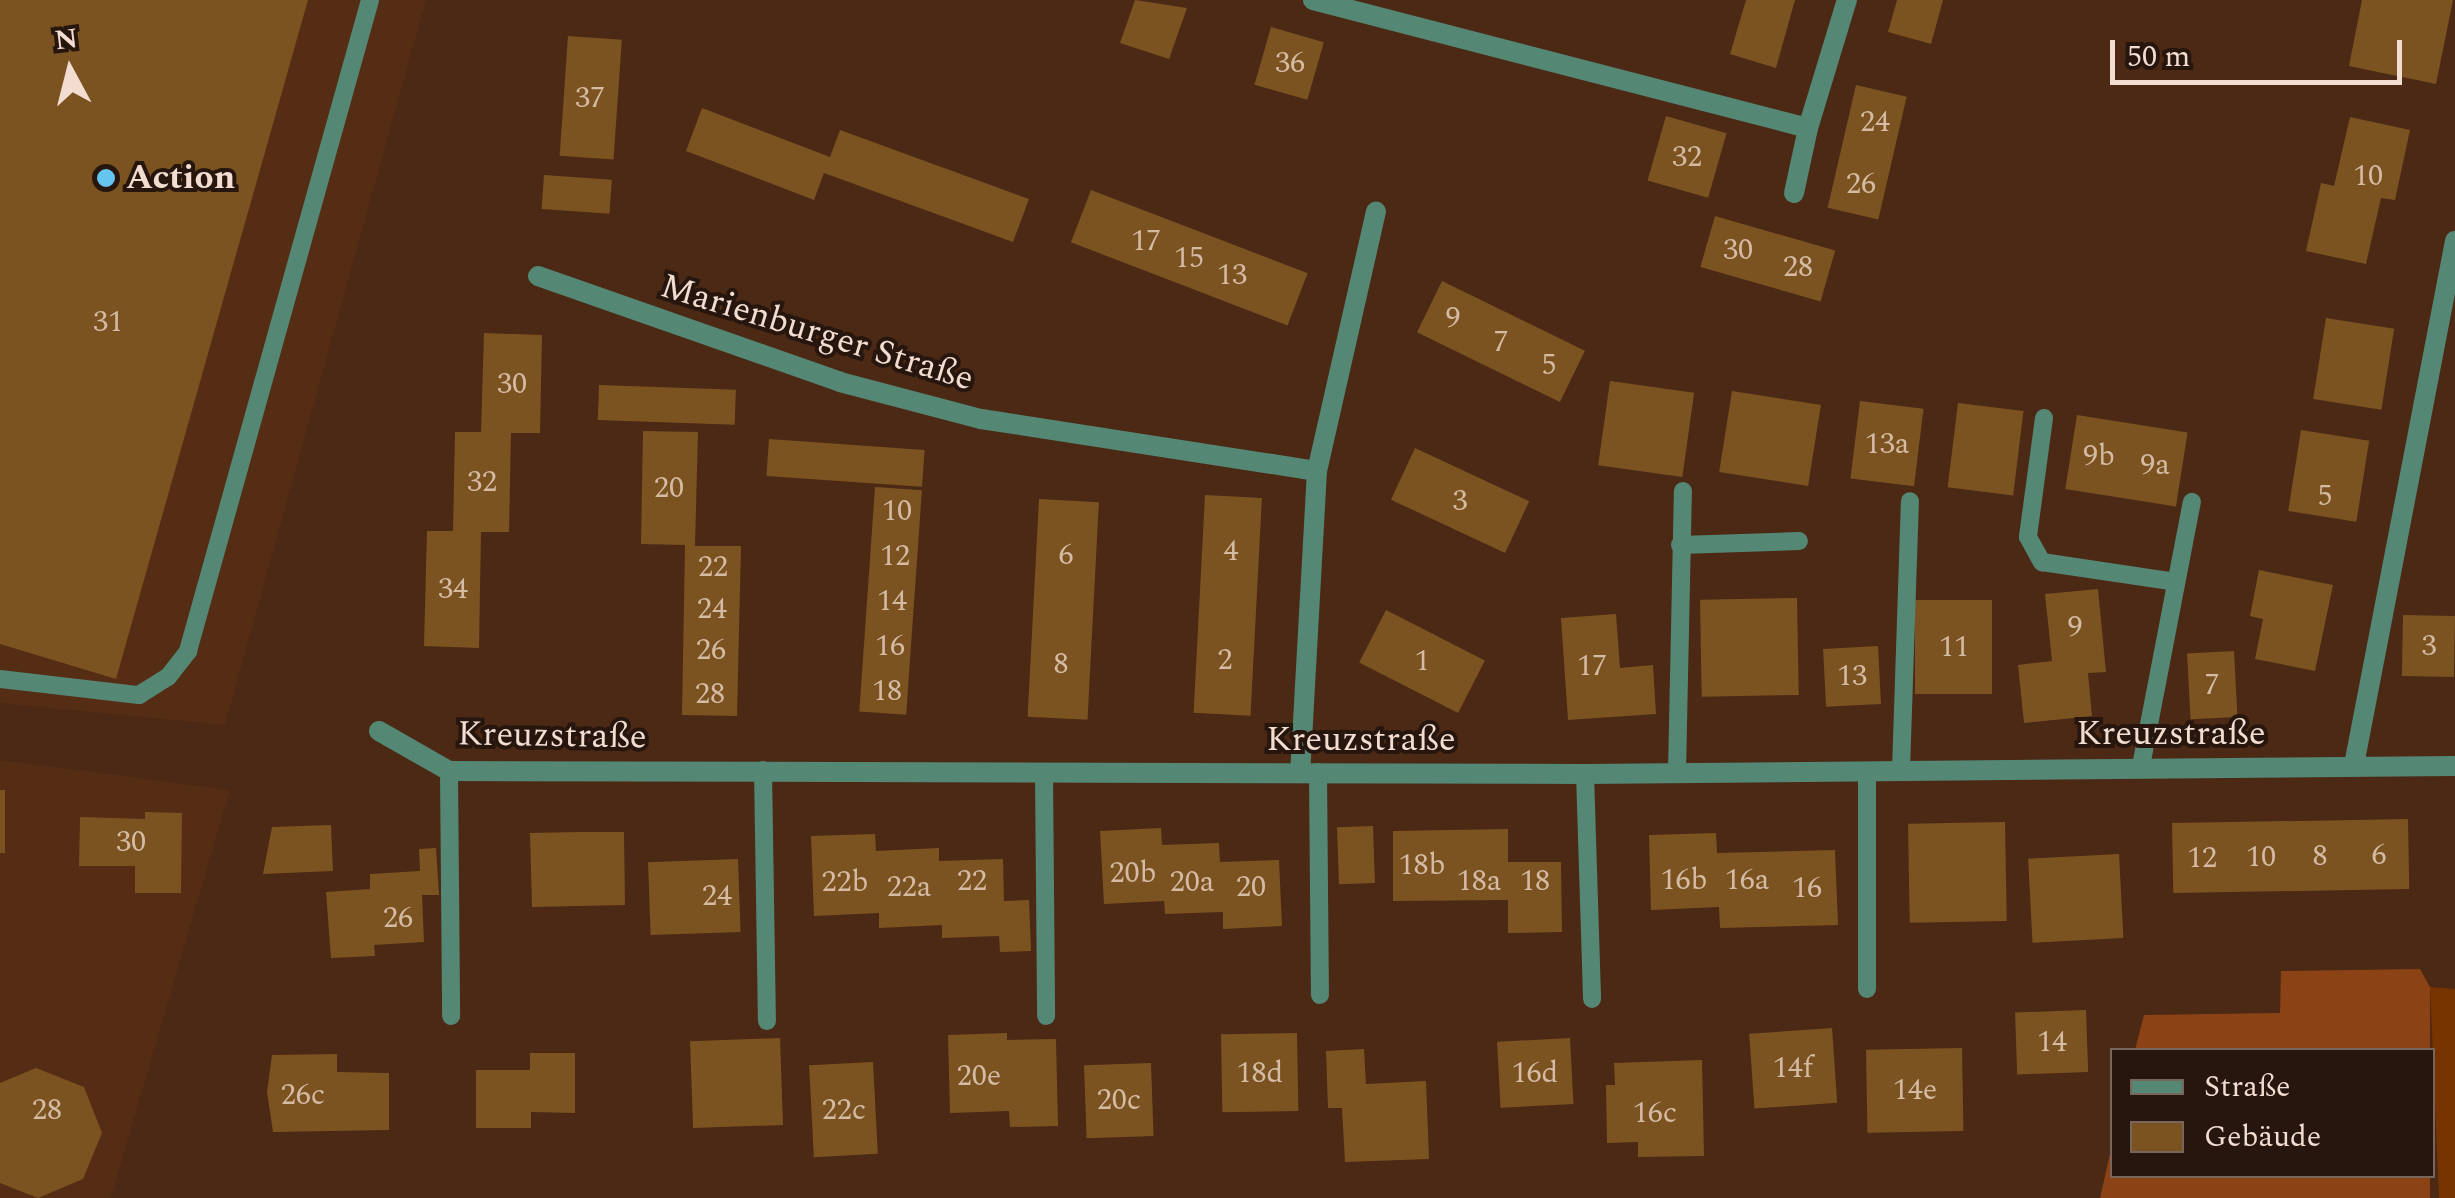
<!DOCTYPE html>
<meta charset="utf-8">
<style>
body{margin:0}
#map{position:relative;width:2455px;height:1198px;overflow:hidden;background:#4b2915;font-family:Spectral,serif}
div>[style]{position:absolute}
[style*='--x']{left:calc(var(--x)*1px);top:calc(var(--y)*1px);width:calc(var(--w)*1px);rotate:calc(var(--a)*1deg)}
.built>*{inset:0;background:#552c14}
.green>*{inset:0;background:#730}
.forest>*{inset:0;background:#8b4315}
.building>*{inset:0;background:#7b5321;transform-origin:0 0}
.lane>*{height:18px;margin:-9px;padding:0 9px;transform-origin:9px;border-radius:9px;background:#548875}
.street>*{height:20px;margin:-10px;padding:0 10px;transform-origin:10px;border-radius:10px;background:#548875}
.dots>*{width:28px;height:28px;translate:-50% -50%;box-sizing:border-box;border:5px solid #26160e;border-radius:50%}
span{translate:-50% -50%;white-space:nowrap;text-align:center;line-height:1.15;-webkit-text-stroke:8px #26160e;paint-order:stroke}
.number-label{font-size:30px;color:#d5baa4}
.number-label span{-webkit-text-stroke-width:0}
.poi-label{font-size:35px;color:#f3dcd0;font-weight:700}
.left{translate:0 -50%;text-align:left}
.street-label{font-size:35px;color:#f3dcd0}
.legend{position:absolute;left:2110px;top:1048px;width:325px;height:130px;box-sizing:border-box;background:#26160e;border:2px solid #78655c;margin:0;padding:12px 18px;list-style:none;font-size:30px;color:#f3dcd0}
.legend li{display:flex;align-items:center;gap:20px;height:50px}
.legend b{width:50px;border:2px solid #78655c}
.north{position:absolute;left:20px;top:20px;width:100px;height:100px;-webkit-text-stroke:8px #26160e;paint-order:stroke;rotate:353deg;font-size:28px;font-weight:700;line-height:40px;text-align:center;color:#f3dcd0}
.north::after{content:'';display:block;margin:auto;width:35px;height:45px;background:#f3dcd0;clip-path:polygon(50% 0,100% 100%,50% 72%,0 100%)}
.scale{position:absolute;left:2110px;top:40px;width:292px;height:45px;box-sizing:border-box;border:5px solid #f3dcd0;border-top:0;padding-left:12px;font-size:30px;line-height:35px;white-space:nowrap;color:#f3dcd0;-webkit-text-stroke:8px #26160e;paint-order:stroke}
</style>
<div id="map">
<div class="built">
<div style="clip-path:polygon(0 0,426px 0,225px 725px,0 703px)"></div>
<div style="clip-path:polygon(0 760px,230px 790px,111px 1198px,0 1198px)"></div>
</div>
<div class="green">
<div style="clip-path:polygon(2430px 987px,2455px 989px,2455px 1198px,2439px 1198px)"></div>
</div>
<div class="forest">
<div style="clip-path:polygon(2420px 969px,2430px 987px,2430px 1050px,2135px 1050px,2144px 1015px,2280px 1013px,2281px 971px)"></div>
<div style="clip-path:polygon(2112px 1145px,2112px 1176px,2430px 1176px,2430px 1198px,2100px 1198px)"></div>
</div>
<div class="building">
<div style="clip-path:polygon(0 0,308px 0,116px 679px,0 644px)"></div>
<div style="clip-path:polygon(1135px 0,1187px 8px,1169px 59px,1120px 43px)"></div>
<div style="clip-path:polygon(1746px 0,1795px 0,1776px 68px,1730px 54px)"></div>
<div style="clip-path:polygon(1897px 0,1943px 0,1931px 44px,1888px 32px)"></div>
<div style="clip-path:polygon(2362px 0,2453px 0,2436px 84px,2349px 66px)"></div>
<div style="left:1271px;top:27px;width:55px;height:60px;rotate:16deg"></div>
<div style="left:568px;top:36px;width:54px;height:120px;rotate:4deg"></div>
<div style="left:1856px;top:85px;width:52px;height:126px;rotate:13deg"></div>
<div style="clip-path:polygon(702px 108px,830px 157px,840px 130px,1029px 199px,1013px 242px,824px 173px,814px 200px,686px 151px)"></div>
<div style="left:1666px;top:116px;width:63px;height:67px;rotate:16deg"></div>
<div style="clip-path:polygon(2350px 117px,2410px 130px,2395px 200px,2381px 198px,2366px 264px,2306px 251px,2321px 183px,2334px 186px)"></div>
<div style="left:544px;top:175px;width:68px;height:34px;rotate:4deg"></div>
<div style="left:1091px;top:190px;width:232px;height:56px;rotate:21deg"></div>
<div style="left:1715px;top:216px;width:125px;height:53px;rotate:16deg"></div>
<div style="left:1442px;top:281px;width:159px;height:57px;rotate:26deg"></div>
<div style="left:2326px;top:318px;width:69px;height:82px;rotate:9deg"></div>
<div style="clip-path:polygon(484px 333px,542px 335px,540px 433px,511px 433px,509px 532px,481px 532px,479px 648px,424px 646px,427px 531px,453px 531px,455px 432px,481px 432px)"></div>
<div style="left:1610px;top:381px;width:85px;height:85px;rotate:8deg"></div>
<div style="left:599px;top:385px;width:137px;height:35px;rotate:2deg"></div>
<div style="left:1732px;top:391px;width:90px;height:82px;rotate:9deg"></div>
<div style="left:1860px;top:401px;width:64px;height:78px;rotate:7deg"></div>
<div style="left:1958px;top:403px;width:66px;height:85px;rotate:7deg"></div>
<div style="left:2077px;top:415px;width:112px;height:75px;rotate:9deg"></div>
<div style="left:2301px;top:430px;width:69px;height:82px;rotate:9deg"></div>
<div style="clip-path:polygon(643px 431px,698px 432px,695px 546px,741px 546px,737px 716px,682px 715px,685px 545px,641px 544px)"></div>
<div style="left:769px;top:439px;width:156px;height:37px;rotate:4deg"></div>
<div style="left:1415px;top:448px;width:126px;height:57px;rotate:25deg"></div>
<div style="left:875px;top:487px;width:47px;height:225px;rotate:4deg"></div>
<div style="left:1205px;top:495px;width:57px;height:218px;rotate:3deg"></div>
<div style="left:1039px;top:499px;width:60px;height:218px;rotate:3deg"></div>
<div style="clip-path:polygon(2259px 570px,2333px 585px,2315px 671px,2255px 659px,2263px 619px,2250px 616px)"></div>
<div style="clip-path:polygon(2098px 589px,2106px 672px,2088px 673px,2092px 716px,2024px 723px,2018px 665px,2052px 661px,2045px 594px)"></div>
<div style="left:1797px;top:598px;width:97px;height:97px;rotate:89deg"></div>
<div style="left:1915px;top:600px;width:77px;height:94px"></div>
<div style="left:1386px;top:610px;width:111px;height:59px;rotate:27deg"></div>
<div style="clip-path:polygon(1616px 614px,1620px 668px,1653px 665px,1656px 714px,1568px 720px,1561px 618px)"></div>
<div style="left:2403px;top:615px;width:52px;height:61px;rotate:1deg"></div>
<div style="left:1878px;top:646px;width:58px;height:55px;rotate:87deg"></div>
<div style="left:2234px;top:651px;width:66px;height:47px;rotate:87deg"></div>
<div style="left:0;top:790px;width:5px;height:63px"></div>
<div style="clip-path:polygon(145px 812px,182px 813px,181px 893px,135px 893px,135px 866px,79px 866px,80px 817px,145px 819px)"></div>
<div style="left:2408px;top:819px;width:70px;height:236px;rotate:89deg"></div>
<div style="left:2005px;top:822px;width:99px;height:97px;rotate:89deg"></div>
<div style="clip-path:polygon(331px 825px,333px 871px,263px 874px,272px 827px)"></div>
<div style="left:1373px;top:826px;width:57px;height:36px;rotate:88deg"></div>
<div style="clip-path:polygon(1161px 828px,1162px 845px,1219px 843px,1220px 862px,1279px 860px,1282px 926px,1223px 929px,1223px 912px,1165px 914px,1164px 901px,1104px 904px,1100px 831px)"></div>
<div style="clip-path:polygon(1508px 829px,1508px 862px,1561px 862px,1562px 932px,1508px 933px,1508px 900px,1393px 901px,1393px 831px)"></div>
<div style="clip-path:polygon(578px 832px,624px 832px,625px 905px,532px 907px,530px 833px)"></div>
<div style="clip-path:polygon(1716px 833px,1717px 853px,1835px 850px,1838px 925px,1720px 928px,1719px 907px,1651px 910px,1649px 835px)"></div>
<div style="clip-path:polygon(875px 834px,876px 851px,939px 848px,939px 861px,1003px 859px,1004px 901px,1029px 900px,1031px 951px,1000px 952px,999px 936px,942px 938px,942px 925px,879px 928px,879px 913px,814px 916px,811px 836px)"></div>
<div style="clip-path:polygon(436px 848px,439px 895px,422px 895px,424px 942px,374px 945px,375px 956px,331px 958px,326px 892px,370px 889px,370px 874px,420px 871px,419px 849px)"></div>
<div style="left:2119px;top:854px;width:84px;height:91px;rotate:87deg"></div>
<div style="left:738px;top:859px;width:73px;height:90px;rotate:88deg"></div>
<div style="left:2086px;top:1010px;width:62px;height:71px;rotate:88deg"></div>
<div style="left:1832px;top:1028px;width:75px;height:83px;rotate:86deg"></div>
<div style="clip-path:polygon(1007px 1033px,1007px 1040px,1056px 1039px,1058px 1126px,1010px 1127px,1009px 1111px,950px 1113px,948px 1035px)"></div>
<div style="left:1297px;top:1033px;width:78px;height:76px;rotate:89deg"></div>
<div style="left:780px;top:1038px;width:87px;height:90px;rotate:88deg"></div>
<div style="left:1570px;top:1038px;width:66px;height:73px;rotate:87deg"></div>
<div style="left:1962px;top:1048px;width:83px;height:96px;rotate:89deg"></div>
<div style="clip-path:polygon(1364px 1049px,1366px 1084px,1426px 1081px,1429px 1159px,1345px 1162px,1342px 1108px,1328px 1108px,1326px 1051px)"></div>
<div style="clip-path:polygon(530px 1053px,575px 1053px,575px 1113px,531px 1112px,531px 1128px,476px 1128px,476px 1070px,530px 1070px)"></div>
<div style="clip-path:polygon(337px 1054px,337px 1072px,389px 1073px,389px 1130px,273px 1132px,267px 1092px,272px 1055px)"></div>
<div style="clip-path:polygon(1702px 1060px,1704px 1156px,1638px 1157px,1638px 1142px,1607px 1143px,1606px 1085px,1615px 1085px,1614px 1063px)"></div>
<div style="left:873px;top:1062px;width:92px;height:64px;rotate:87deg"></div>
<div style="left:1151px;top:1063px;width:73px;height:67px;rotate:88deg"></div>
<div style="clip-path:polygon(36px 1068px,84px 1087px,102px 1133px,83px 1179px,38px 1198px,0 1183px,0 1083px)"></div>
</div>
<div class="lane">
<div style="--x:2044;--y:418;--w:120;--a:97.7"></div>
<div style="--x:2028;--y:537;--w:29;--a:61"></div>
<div style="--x:2042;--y:562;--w:135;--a:8.5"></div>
<div style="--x:1680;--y:545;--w:119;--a:-1.9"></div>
<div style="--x:0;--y:679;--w:140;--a:6.6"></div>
<div style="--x:139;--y:695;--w:34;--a:-32"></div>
<div style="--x:168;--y:677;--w:33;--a:-52"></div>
<div style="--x:188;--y:651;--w:676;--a:-74.38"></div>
<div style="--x:2141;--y:766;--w:269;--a:-79.1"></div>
<div style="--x:763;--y:770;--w:251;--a:89.1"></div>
<div style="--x:1901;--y:770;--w:269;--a:-88.1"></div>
<div style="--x:449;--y:771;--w:245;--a:89.5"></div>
<div style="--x:1318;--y:772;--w:223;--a:89.5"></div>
<div style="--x:1867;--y:772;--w:217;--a:90"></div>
<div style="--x:1044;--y:773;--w:243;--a:89.5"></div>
<div style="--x:1677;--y:773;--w:282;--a:-88.8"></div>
<div style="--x:1585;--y:774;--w:225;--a:88.2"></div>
</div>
<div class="street">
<div style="--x:1313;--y:0;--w:511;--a:14.5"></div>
<div style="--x:1808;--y:128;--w:134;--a:-73.1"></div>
<div style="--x:1794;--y:193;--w:66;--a:-77.8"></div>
<div style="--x:538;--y:276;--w:320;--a:19.3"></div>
<div style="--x:840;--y:382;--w:146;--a:14.7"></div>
<div style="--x:981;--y:419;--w:340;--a:8.8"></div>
<div style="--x:1317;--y:471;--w:301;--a:93.2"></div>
<div style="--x:1317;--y:471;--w:266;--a:-77.2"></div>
<div style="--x:379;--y:731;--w:81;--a:29.7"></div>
<div style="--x:449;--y:771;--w:1136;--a:0.15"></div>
<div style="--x:1585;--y:774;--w:870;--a:-0.53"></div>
<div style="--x:2354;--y:765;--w:534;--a:-79.09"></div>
</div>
<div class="dots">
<div style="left:106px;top:178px;background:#65c5ee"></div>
</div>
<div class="number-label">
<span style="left:1290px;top:63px">36</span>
<span style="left:590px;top:98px">37</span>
<span style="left:1875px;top:122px">24</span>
<span style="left:1687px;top:157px">32</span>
<span style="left:2368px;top:176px">10</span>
<span style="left:1861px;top:184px">26</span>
<span style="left:1146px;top:241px">17</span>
<span style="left:1738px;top:250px">30</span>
<span style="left:1189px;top:258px">15</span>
<span style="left:1798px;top:267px">28</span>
<span style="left:1232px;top:275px">13</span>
<span style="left:1453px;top:318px">9</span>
<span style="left:108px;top:322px">31</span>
<span style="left:1501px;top:342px">7</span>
<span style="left:1549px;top:365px">5</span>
<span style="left:512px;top:384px">30</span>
<span style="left:1887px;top:444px">13a</span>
<span style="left:2099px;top:456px">9b</span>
<span style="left:2155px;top:465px">9a</span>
<span style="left:482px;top:482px">32</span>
<span style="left:669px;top:488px">20</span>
<span style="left:2325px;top:496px">5</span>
<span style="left:1460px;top:501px">3</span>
<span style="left:897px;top:511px">10</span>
<span style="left:1231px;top:551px">4</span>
<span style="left:1066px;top:555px">6</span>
<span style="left:895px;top:556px">12</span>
<span style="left:713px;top:567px">22</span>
<span style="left:453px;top:589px">34</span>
<span style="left:892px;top:601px">14</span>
<span style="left:712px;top:609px">24</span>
<span style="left:2075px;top:627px">9</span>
<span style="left:890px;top:646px">16</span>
<span style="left:2429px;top:646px">3</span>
<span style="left:1954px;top:647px">11</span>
<span style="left:711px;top:650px">26</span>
<span style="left:1225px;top:660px">2</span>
<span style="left:1422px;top:661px">1</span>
<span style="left:1061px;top:664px">8</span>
<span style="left:1592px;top:666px">17</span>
<span style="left:1852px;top:676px">13</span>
<span style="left:2212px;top:685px">7</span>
<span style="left:887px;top:691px">18</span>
<span style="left:710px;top:694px">28</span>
<span style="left:131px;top:842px">30</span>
<span style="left:2379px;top:855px">6</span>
<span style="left:2320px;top:856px">8</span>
<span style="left:2261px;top:857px">10</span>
<span style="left:2202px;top:858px">12</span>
<span style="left:1422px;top:865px">18b</span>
<span style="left:1133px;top:873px">20b</span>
<span style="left:1684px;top:880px">16b</span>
<span style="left:1747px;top:880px">16a</span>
<span style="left:972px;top:881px">22</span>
<span style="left:1479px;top:881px">18a</span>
<span style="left:1535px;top:881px">18</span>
<span style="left:845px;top:882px">22b</span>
<span style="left:1192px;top:882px">20a</span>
<span style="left:909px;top:887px">22a</span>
<span style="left:1251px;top:887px">20</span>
<span style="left:1807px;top:888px">16</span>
<span style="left:717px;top:896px">24</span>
<span style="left:398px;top:918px">26</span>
<span style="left:2052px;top:1042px">14</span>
<span style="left:1793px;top:1068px">14f</span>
<span style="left:1260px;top:1073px">18d</span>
<span style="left:1535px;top:1073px">16d</span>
<span style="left:979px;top:1076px">20e</span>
<span style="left:1915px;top:1090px">14e</span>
<span style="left:303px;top:1095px">26c</span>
<span style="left:1119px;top:1100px">20c</span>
<span style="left:47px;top:1110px">28</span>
<span style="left:844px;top:1110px">22c</span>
<span style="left:1655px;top:1113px">16c</span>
</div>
<div class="poi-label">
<span class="left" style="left:126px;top:178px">Action</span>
</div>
<div class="street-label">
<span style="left:817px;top:333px;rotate:17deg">Marienburger Straße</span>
<span style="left:2171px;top:734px">Kreuzstraße</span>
<span style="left:552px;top:736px;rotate:1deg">Kreuzstraße</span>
<span style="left:1361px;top:740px">Kreuzstraße</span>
</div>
<ul class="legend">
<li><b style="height:12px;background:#548875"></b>Straße</li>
<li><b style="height:28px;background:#7b5321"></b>Gebäude</li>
</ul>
<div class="north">N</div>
<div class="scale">50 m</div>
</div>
